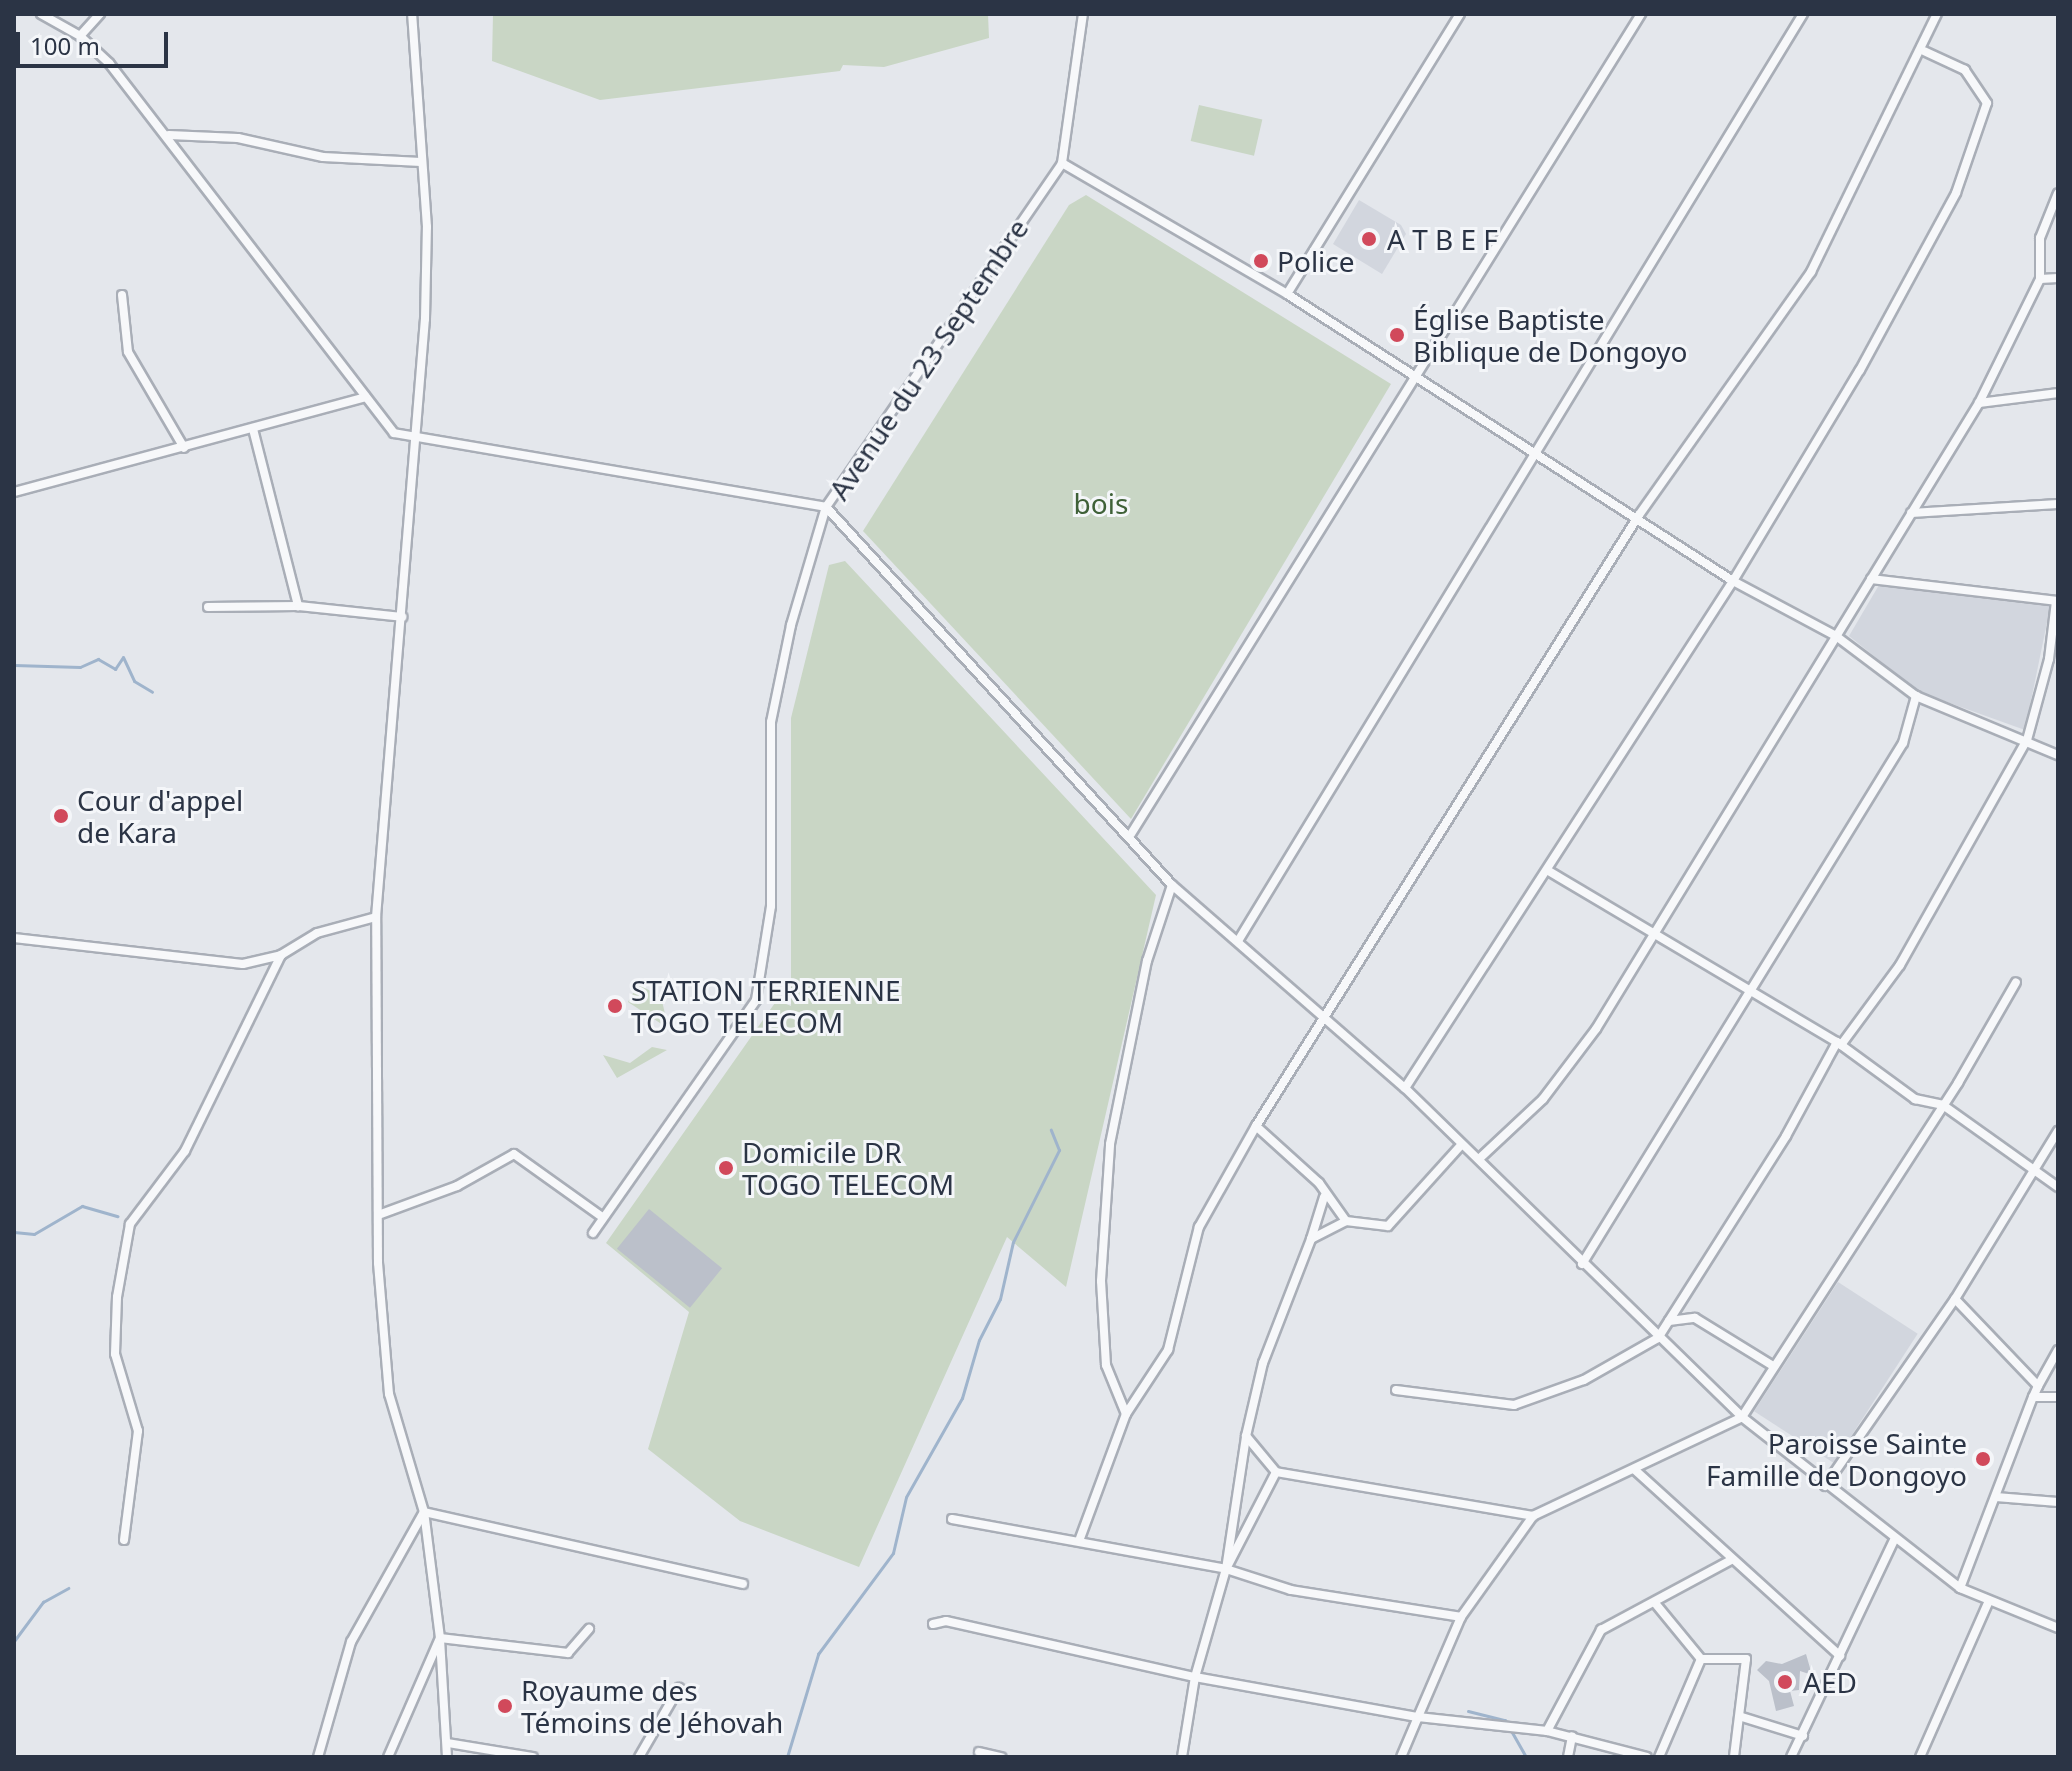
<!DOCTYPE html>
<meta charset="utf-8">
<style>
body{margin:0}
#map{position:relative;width:2072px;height:1771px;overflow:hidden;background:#e4e7ec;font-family:"Noto Sans",sans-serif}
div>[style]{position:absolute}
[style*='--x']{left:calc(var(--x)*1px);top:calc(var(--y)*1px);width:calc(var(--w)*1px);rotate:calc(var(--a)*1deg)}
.built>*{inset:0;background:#d2d6de;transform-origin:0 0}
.green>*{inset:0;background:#c9d6c5;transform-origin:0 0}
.stream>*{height:3px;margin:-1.5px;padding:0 1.5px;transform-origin:1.5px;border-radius:1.5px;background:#9fb4cc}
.building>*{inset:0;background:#bbc0ca;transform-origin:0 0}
.roads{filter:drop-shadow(2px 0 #a9aeb7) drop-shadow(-2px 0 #a9aeb7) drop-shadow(0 2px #a9aeb7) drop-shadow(0 -2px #a9aeb7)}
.street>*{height:8px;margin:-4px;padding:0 4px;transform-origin:4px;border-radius:4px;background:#f7f8fa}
.dots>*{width:22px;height:22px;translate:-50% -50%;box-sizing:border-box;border:4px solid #f4f6f9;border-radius:50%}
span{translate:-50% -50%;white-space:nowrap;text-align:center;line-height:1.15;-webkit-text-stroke:6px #f4f6f9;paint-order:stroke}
.poi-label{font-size:28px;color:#2b3445}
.left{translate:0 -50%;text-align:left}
.right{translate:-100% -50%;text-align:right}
.street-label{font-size:28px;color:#2b3445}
.park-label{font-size:28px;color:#3f6138}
.frame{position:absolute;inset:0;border:16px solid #2b3445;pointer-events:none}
.scale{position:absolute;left:16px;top:32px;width:152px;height:36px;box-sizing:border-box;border:4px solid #2b3445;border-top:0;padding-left:10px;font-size:24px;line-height:28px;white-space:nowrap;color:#2b3445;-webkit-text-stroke:6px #f4f6f9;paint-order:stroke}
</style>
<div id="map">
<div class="built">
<div style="clip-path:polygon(1359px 200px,1401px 225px,1406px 234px,1382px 274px,1333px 244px)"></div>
<div style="clip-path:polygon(1879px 585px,2051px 603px,2025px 730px,1919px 692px,1849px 636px)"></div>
<div style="left:1838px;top:1282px;width:95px;height:154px;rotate:33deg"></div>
</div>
<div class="green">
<div style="clip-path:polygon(493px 14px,988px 14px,989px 38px,884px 67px,843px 65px,840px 71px,600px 100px,492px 61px)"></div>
<div style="left:1199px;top:105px;width:65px;height:37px;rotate:13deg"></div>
<div style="clip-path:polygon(1086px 195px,1391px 384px,1131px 819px,863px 531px,1069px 205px)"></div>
<div style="clip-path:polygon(845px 561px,1156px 895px,1066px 1287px,1007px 1237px,859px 1567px,740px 1521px,648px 1449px,689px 1312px,606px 1243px,777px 1000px,791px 1006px,791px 718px,829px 565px)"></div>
<div style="clip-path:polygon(638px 984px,661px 997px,669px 1030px,661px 1031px,663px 1025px,628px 1002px)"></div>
<div style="clip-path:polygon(652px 1047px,667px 1050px,617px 1078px,603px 1055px,630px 1063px)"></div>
</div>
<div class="stream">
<div style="--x:14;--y:665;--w:66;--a:1.7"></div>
<div style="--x:80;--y:667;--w:20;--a:-24"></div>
<div style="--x:98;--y:659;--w:20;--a:30"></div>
<div style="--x:115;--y:669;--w:14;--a:-56"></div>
<div style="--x:123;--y:657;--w:26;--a:65"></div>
<div style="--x:134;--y:681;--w:21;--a:31"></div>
<div style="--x:14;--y:1232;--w:20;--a:6"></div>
<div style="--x:34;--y:1234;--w:56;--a:-30.3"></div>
<div style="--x:82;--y:1206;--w:37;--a:16"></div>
<div style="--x:14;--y:1641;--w:49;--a:-53.4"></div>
<div style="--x:43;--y:1602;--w:29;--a:-29"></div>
<div style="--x:1468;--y:1711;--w:38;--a:14"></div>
<div style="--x:1505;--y:1720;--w:43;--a:60.4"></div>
<div style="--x:787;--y:1757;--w:108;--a:-73.2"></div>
<div style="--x:818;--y:1654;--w:126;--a:-53.4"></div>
<div style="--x:893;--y:1553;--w:57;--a:-76.9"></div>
<div style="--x:906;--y:1497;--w:114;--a:-60.5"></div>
<div style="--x:962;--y:1398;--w:60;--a:-73.7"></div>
<div style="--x:979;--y:1340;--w:46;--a:-62.9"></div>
<div style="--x:1000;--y:1299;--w:58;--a:-77.2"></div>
<div style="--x:1013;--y:1242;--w:103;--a:-63.4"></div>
<div style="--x:1059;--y:1150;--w:22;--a:-112"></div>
</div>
<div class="building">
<div style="left:649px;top:1209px;width:94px;height:51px;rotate:39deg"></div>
<div style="clip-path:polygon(1806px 1654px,1812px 1675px,1800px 1671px,1799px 1690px,1790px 1691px,1794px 1706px,1776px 1711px,1769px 1681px,1757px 1670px,1766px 1661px,1782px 1664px)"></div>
</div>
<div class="roads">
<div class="street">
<div style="--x:41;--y:14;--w:45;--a:29.4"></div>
<div style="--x:80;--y:36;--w:40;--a:43"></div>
<div style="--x:109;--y:63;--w:467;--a:52.4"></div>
<div style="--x:394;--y:433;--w:438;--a:9.7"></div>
<div style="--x:826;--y:507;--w:512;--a:47.53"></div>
<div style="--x:1172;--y:885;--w:309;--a:41.1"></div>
<div style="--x:1405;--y:1088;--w:471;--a:44.3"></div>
<div style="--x:1742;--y:1417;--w:277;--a:38.1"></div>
<div style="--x:1960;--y:1588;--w:106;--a:22.2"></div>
<div style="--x:80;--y:36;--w:30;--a:-48"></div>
<div style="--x:169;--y:135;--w:69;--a:2.5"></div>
<div style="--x:238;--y:138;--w:87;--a:12.6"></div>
<div style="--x:323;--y:157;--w:98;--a:2.9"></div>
<div style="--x:1062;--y:163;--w:260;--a:30.2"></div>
<div style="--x:1287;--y:294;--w:530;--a:32.76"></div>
<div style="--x:1733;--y:581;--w:117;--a:28.1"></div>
<div style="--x:1836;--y:636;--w:100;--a:36.9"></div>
<div style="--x:1916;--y:696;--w:154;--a:22.6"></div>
<div style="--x:2040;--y:279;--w:18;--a:-3"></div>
<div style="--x:1287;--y:294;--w:329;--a:-58.3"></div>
<div style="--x:122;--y:295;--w:57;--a:84"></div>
<div style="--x:128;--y:352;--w:111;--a:59.7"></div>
<div style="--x:1979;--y:403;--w:138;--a:-63.8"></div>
<div style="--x:2040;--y:279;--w:41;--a:-90"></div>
<div style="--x:2040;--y:238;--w:48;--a:-68.2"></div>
<div style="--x:253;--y:429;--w:183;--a:75.7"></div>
<div style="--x:14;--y:492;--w:364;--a:-15.1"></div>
<div style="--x:1911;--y:513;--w:147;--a:-3.5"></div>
<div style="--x:1871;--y:579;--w:188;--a:6.7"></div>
<div style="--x:208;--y:607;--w:90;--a:-0.6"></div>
<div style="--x:298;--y:606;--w:105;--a:6"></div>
<div style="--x:1131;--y:834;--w:966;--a:-58.12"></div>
<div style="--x:1547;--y:870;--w:337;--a:30.7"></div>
<div style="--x:1837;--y:1042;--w:97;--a:36.2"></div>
<div style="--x:1915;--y:1099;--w:29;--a:12"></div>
<div style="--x:1943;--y:1105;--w:141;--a:35.5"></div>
<div style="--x:14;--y:938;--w:230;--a:6.5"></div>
<div style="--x:243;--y:964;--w:39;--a:-13"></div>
<div style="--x:281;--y:955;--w:42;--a:-31.4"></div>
<div style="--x:317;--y:933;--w:61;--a:-15.2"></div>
<div style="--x:1238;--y:941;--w:1086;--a:-58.64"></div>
<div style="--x:1841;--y:1045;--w:99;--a:-53.6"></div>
<div style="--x:1900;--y:965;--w:258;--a:-60.6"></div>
<div style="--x:2027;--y:740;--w:84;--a:-74.8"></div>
<div style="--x:2049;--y:659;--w:58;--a:-83.1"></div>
<div style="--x:1405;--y:1088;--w:604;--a:-57.1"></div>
<div style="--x:1733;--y:581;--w:246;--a:-59"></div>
<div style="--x:1860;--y:370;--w:201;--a:-61.5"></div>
<div style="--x:1956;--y:193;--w:95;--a:-71"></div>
<div style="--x:1987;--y:103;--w:40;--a:-124"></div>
<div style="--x:1965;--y:70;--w:45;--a:-155.1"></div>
<div style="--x:1480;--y:1158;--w:86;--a:-43.1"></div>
<div style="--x:1543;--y:1099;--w:88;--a:-52.9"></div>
<div style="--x:1596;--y:1029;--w:734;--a:-58.54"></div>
<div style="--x:1979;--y:403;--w:80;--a:-7.2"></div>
<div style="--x:381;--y:1214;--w:81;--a:-20.2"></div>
<div style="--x:457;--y:1186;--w:65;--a:-29.3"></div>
<div style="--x:514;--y:1154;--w:108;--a:35.6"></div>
<div style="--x:1346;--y:1221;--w:47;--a:-125.4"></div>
<div style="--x:1319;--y:1183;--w:85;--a:-137.9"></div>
<div style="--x:1256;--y:1126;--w:721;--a:-57.92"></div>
<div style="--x:1639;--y:515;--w:298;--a:-54.7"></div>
<div style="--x:1811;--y:272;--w:287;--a:-64"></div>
<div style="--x:593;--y:1233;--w:284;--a:-55"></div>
<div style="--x:756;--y:1000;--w:95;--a:-80.9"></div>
<div style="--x:771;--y:906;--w:184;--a:-90"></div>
<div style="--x:771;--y:722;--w:99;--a:-78.3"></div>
<div style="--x:791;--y:625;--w:123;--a:-73.5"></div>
<div style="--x:826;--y:507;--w:417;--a:-55.5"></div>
<div style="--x:1062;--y:163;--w:150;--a:-82"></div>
<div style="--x:1311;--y:1239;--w:44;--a:-72.8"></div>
<div style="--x:1582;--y:1264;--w:612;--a:-58.36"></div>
<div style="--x:1903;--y:743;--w:49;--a:-74.5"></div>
<div style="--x:1955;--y:1299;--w:120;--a:46.3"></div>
<div style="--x:2038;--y:1386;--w:12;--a:114"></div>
<div style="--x:1669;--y:1321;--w:26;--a:-7"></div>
<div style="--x:1695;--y:1318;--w:92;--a:31.6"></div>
<div style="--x:2038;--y:1386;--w:41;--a:-60.9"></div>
<div style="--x:1396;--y:1390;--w:119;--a:7.2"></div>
<div style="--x:1514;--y:1405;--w:74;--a:-19.7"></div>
<div style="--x:1584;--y:1380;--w:85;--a:-29.6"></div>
<div style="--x:1658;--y:1338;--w:239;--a:-57.6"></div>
<div style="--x:1786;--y:1136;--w:107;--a:-61.5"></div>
<div style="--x:1126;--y:1414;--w:77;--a:-56.7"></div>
<div style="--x:1168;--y:1350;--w:127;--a:-75.9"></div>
<div style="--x:1199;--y:1227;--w:116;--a:-60.6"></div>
<div style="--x:1635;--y:1470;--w:277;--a:42.2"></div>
<div style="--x:1276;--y:1472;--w:261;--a:9.7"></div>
<div style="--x:1533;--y:1516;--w:231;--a:-25.3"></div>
<div style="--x:1742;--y:1417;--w:398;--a:-57.1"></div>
<div style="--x:1958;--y:1083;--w:116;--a:-60.1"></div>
<div style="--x:1825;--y:1486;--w:228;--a:-55.2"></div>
<div style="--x:1955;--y:1299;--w:197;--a:-58.5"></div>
<div style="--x:1996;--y:1497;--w:62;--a:4.6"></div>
<div style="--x:1533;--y:1516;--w:124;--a:125.5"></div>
<div style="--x:1461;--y:1617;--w:109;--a:113.3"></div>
<div style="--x:1418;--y:1717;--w:130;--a:6.2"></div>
<div style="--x:1547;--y:1731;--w:103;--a:14.6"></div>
<div style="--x:952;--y:1519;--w:279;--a:10.3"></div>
<div style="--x:1226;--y:1569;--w:68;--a:17.9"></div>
<div style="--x:1291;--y:1590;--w:172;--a:9"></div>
<div style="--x:124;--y:1540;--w:110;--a:-82.7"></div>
<div style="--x:138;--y:1431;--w:80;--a:-106.6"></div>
<div style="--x:115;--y:1354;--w:57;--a:-88"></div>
<div style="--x:117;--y:1297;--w:74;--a:-79.9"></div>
<div style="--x:130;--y:1224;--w:91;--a:-53"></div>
<div style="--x:185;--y:1151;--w:218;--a:-63.9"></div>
<div style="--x:1079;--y:1541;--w:135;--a:-69.7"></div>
<div style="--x:1126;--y:1414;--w:53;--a:-112.2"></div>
<div style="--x:1106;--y:1365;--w:84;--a:-93.4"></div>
<div style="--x:1101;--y:1281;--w:137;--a:-86.2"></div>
<div style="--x:1110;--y:1144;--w:187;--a:-78.6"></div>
<div style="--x:1147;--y:961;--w:80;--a:-71.8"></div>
<div style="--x:1226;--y:1569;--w:109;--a:-62.7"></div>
<div style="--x:1276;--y:1472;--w:47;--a:-129.8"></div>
<div style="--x:1246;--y:1436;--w:75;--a:-76.9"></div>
<div style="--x:1263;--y:1363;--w:133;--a:-68.8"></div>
<div style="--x:1311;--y:1239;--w:39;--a:-27"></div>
<div style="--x:1346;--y:1221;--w:42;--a:6.8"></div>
<div style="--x:1388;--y:1226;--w:110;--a:-47.9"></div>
<div style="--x:1960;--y:1588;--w:204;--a:-69.1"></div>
<div style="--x:2033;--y:1397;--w:25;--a:0"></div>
<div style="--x:1655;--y:1603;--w:72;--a:50.6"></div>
<div style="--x:1701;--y:1659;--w:45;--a:0"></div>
<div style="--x:1746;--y:1659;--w:99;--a:97"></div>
<div style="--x:933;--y:1624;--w:13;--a:-13"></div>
<div style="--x:946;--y:1621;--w:255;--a:12.7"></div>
<div style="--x:1195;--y:1677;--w:227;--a:10.2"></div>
<div style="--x:1418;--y:1717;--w:43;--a:113"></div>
<div style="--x:1742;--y:1717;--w:64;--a:17.3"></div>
<div style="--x:1547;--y:1731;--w:115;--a:-61.9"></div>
<div style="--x:1601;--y:1630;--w:148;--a:-28.3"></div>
<div style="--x:448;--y:1743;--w:86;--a:9.4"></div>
<div style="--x:979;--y:1752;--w:23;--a:13"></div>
<div style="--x:318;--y:1757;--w:120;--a:-74"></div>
<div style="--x:351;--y:1642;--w:149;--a:-60.7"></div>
<div style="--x:424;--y:1512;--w:327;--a:12.7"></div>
<div style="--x:388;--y:1757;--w:130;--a:-66.4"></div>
<div style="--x:440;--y:1638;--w:127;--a:-97.2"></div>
<div style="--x:424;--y:1512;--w:123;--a:-106.5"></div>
<div style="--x:389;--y:1394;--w:131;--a:-94.8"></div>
<div style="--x:378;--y:1263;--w:346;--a:-90.3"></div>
<div style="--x:376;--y:917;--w:600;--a:-85.32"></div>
<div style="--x:425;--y:319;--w:92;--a:-88.8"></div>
<div style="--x:427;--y:227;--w:214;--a:-94"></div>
<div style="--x:447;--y:1757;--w:119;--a:-93.4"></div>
<div style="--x:440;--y:1638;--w:129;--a:6.7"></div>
<div style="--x:568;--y:1653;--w:32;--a:-49"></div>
<div style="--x:639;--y:1757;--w:80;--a:-59.9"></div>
<div style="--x:1182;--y:1757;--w:81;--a:-80.8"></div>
<div style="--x:1195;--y:1677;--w:112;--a:-74"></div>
<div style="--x:1226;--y:1569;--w:134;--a:-81.4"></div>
<div style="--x:1568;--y:1757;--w:21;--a:-79"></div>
<div style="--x:1659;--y:1757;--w:107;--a:-66.8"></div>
<div style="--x:1791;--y:1757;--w:240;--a:-64.6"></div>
<div style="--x:1920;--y:1757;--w:168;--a:-66.2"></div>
</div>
</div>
<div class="dots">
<div style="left:1369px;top:239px;background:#d1495b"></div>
<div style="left:1261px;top:261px;background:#d1495b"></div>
<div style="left:1397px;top:335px;background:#d1495b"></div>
<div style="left:61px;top:816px;background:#d1495b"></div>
<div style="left:615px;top:1006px;background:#d1495b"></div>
<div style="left:726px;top:1168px;background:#d1495b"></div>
<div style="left:1983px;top:1459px;background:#d1495b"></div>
<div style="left:1785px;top:1682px;background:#d1495b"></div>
<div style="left:505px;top:1706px;background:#d1495b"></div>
</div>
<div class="poi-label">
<span class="left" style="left:1387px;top:239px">A T B E F</span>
<span class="left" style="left:1277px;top:261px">Police</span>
<span class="left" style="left:1413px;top:335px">Église Baptiste<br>Biblique de Dongoyo</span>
<span class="left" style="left:77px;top:816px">Cour d'appel<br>de Kara</span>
<span class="left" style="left:631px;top:1006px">STATION TERRIENNE<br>TOGO TELECOM</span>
<span class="left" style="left:742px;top:1168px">Domicile DR<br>TOGO TELECOM</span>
<span class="right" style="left:1967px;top:1459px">Paroisse Sainte<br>Famille de Dongoyo</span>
<span class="left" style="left:1803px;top:1682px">AED</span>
<span class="left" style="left:521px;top:1706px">Royaume des<br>Témoins de Jéhovah</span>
</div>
<div class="street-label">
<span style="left:928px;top:359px;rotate:-56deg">Avenue du 23 Septembre</span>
</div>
<div class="park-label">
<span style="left:1101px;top:503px">bois</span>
</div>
<div class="frame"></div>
<div class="scale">100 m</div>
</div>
